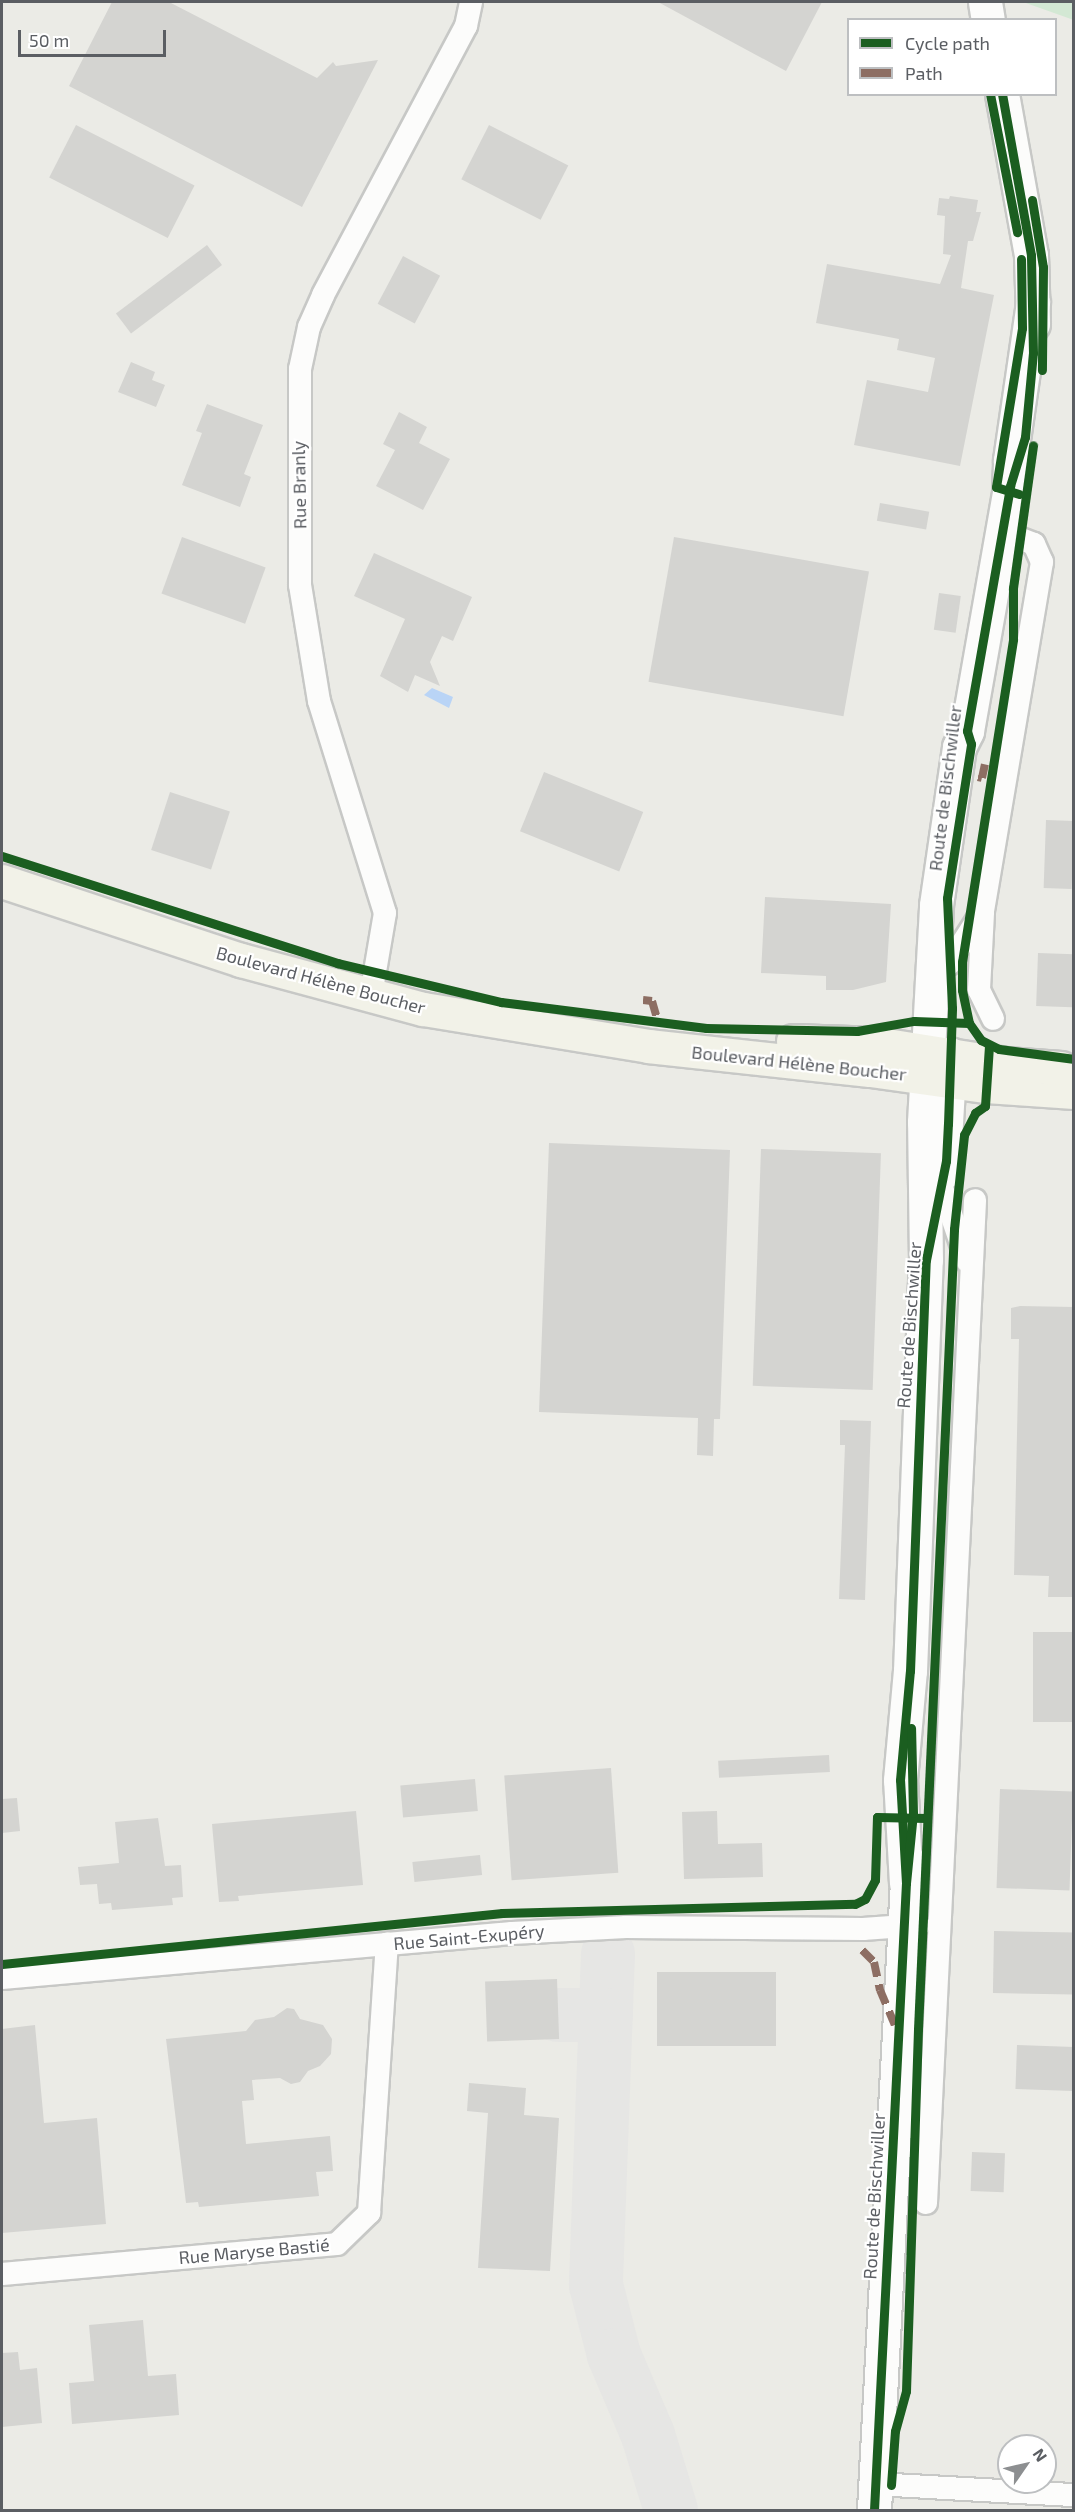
<!DOCTYPE html>
<meta charset="utf-8">
<style>
body{margin:0}
#map{position:relative;width:1075px;height:2512px;overflow:hidden;background:#ebebe6;font-family:"Exo 2",sans-serif}
div>[style]{position:absolute}
[style*='--x']{left:calc(var(--x)*1px);top:calc(var(--y)*1px);width:calc(var(--w)*1px);rotate:calc(var(--a)*1deg)}
.green>*{inset:0;background:#d3e8d4}
.water>*{inset:0;background:#b9d4f6}
.taxiway>*{height:54px;margin:-27px;padding:0 27px;transform-origin:27px;border-radius:27px;background:#e6e6e4}
.building>*{inset:0;background:#d4d4d1;transform-origin:0 0}
.roads{filter:drop-shadow(2px 0 #c7c8c6) drop-shadow(-2px 0 #c7c8c6) drop-shadow(0 2px #c7c8c6) drop-shadow(0 -2px #c7c8c6)}
.street>*{height:22px;margin:-11px;padding:0 11px;transform-origin:11px;border-radius:11px;background:#fcfcfb}
.secondary>*{height:33px;margin:-16.5px;padding:0 16.5px;transform-origin:16.5px;border-radius:16.5px;background:#fcfcfb}
.primary>*{height:33px;margin:-16.5px;padding:0 16.5px;transform-origin:16.5px;border-radius:16.5px;background:#f2f2e8}
.quiet>*{height:8px;margin-top:-4px;transform-origin:0;background:repeating-linear-gradient(90deg,#8d6e63 0 15px,transparent 0 23px)}
.cycleway>*{height:9px;margin:-4.5px;padding:0 4.5px;transform-origin:4.5px;border-radius:4.5px;background:#1b5e20}
span{translate:-50% -50%;white-space:nowrap;text-align:center;line-height:1.15;-webkit-text-stroke:4.5px #fff;paint-order:stroke}
.street-label{font-size:18px;color:#5b5e63}
.frame{position:absolute;inset:0;border:3px solid #5b5e63;pointer-events:none}
.legend{position:absolute;left:847px;top:18px;width:210px;height:78px;box-sizing:border-box;background:#fff;border:2px solid #bdbfc1;margin:0;padding:8px 10px;list-style:none;font-size:18px;color:#5b5e63}
.legend li{display:flex;align-items:center;gap:12px;height:30px}
.legend b{width:30px;border:2px solid #bdbfc1}
.north{position:absolute;left:997px;top:2434px;width:60px;height:60px;box-sizing:border-box;background:#fff;border:2px solid #bdbfc1;border-radius:50%;rotate:56deg;font-size:16px;font-weight:700;line-height:24px;text-align:center;color:#5b5e63}
.north::after{content:'';display:block;margin:auto;width:21px;height:27px;background:#8d8f91;clip-path:polygon(50% 0,100% 100%,50% 72%,0 100%)}
.scale{position:absolute;left:18px;top:30px;width:148px;height:27px;box-sizing:border-box;border:3px solid #5b5e63;border-top:0;padding-left:8px;font-size:18px;line-height:21px;white-space:nowrap;color:#5b5e63;-webkit-text-stroke:4px #fff;paint-order:stroke}
</style>
<div id="map">
<div class="green">
<div style="clip-path:polygon(1023px 2px,1073px 2px,1073px 20px,1071px 19px)"></div>
</div>
<div class="water">
<div style="clip-path:polygon(432px 688px,453px 697px,449px 708px,424px 695px)"></div>
</div>
<div class="taxiway">
<div style="--x:608;--y:1954;--w:331;--a:92.1"></div>
<div style="--x:596;--y:2285;--w:72;--a:75.6"></div>
<div style="--x:614;--y:2355;--w:87;--a:67"></div>
<div style="--x:648;--y:2435;--w:78;--a:73"></div>
<div style="--x:558;--y:2015;--w:48;--a:0"></div>
</div>
<div class="building">
<div style="clip-path:polygon(112px 2px,169px 2px,317px 78px,333px 62px,336px 66px,378px 60px,302px 207px,69px 86px)"></div>
<div style="clip-path:polygon(658px 2px,822px 2px,786px 71px)"></div>
<div style="left:76px;top:125px;width:133px;height:59px;rotate:27deg"></div>
<div style="left:489px;top:125px;width:89px;height:61px;rotate:27deg"></div>
<div style="clip-path:polygon(950px 196px,978px 200px,976px 212px,981px 212px,973px 241px,968px 241px,961px 288px,994px 295px,960px 466px,854px 445px,867px 380px,928px 392px,935px 358px,897px 350px,899px 339px,816px 323px,827px 264px,940px 284px,951px 255px,943px 254px,945px 216px,937px 215px,939px 198px,949px 199px)"></div>
<div style="left:207px;top:245px;width:25px;height:114px;rotate:53deg"></div>
<div style="left:403px;top:256px;width:42px;height:54px;rotate:28deg"></div>
<div style="clip-path:polygon(131px 362px,155px 372px,152px 380px,165px 385px,156px 407px,118px 392px)"></div>
<div style="clip-path:polygon(207px 404px,263px 425px,244px 474px,251px 477px,240px 507px,182px 485px,202px 433px,196px 431px)"></div>
<div style="clip-path:polygon(399px 412px,427px 427px,419px 443px,450px 459px,423px 510px,376px 486px,395px 450px,383px 444px)"></div>
<div style="left:880px;top:503px;width:50px;height:18px;rotate:10deg"></div>
<div style="left:182px;top:537px;width:89px;height:60px;rotate:20deg"></div>
<div style="left:674px;top:537px;width:198px;height:147px;rotate:10deg"></div>
<div style="clip-path:polygon(374px 553px,472px 597px,453px 641px,442px 636px,430px 662px,440px 686px,415px 675px,408px 692px,380px 676px,405px 619px,354px 596px)"></div>
<div style="left:939px;top:593px;width:22px;height:37px;rotate:8deg"></div>
<div style="left:544px;top:772px;width:107px;height:64px;rotate:22deg"></div>
<div style="left:170px;top:792px;width:63px;height:61px;rotate:18deg"></div>
<div style="left:1046px;top:820px;width:28px;height:68px;rotate:2deg"></div>
<div style="clip-path:polygon(765px 897px,891px 904px,886px 982px,853px 990px,826px 990px,826px 976px,761px 973px)"></div>
<div style="left:1038px;top:953px;width:36px;height:53px;rotate:2deg"></div>
<div style="clip-path:polygon(549px 1143px,730px 1150px,720px 1419px,714px 1419px,713px 1456px,697px 1455px,698px 1418px,539px 1412px)"></div>
<div style="left:761px;top:1149px;width:120px;height:237px;rotate:2deg"></div>
<div style="clip-path:polygon(1020px 1306px,1074px 1307px,1074px 1597px,1048px 1597px,1049px 1576px,1014px 1575px,1019px 1339px,1011px 1339px,1011px 1308px)"></div>
<div style="clip-path:polygon(840px 1420px,871px 1421px,865px 1600px,839px 1599px,845px 1445px,840px 1445px)"></div>
<div style="left:1033px;top:1632px;width:41px;height:90px"></div>
<div style="left:829px;top:1755px;width:17px;height:111px;rotate:87deg"></div>
<div style="left:611px;top:1768px;width:105px;height:107px;rotate:86deg"></div>
<div style="left:475px;top:1779px;width:32px;height:75px;rotate:85deg"></div>
<div style="left:1000px;top:1789px;width:73px;height:99px;rotate:2deg"></div>
<div style="clip-path:polygon(17px 1798px,20px 1831px,2px 1833px,2px 1799px)"></div>
<div style="clip-path:polygon(356px 1811px,363px 1885px,238px 1896px,239px 1901px,219px 1902px,212px 1824px)"></div>
<div style="clip-path:polygon(717px 1811px,718px 1844px,762px 1843px,763px 1877px,684px 1879px,682px 1812px)"></div>
<div style="clip-path:polygon(158px 1818px,165px 1866px,181px 1865px,183px 1897px,172px 1898px,173px 1905px,112px 1910px,111px 1903px,99px 1904px,97px 1884px,80px 1885px,78px 1867px,119px 1863px,115px 1822px)"></div>
<div style="left:480px;top:1855px;width:20px;height:68px;rotate:84deg"></div>
<div style="left:994px;top:1931px;width:80px;height:62px;rotate:1deg"></div>
<div style="left:657px;top:1972px;width:119px;height:74px"></div>
<div style="left:557px;top:1979px;width:60px;height:72px;rotate:88deg"></div>
<div style="clip-path:polygon(287px 2008px,294px 2009px,300px 2019px,323px 2025px,332px 2039px,331px 2054px,320px 2066px,308px 2071px,300px 2082px,291px 2084px,280px 2078px,252px 2080px,254px 2100px,242px 2101px,246px 2144px,330px 2136px,333px 2171px,316px 2172px,319px 2196px,199px 2207px,198px 2202px,186px 2203px,166px 2039px,246px 2031px,255px 2020px,274px 2017px)"></div>
<div style="clip-path:polygon(35px 2025px,44px 2123px,97px 2118px,106px 2224px,2px 2233px,2px 2029px)"></div>
<div style="left:1017px;top:2045px;width:57px;height:44px;rotate:2deg"></div>
<div style="clip-path:polygon(469px 2083px,526px 2088px,524px 2115px,559px 2118px,550px 2271px,478px 2268px,488px 2113px,467px 2111px)"></div>
<div style="left:972px;top:2152px;width:33px;height:39px;rotate:2deg"></div>
<div style="clip-path:polygon(143px 2320px,148px 2376px,176px 2374px,179px 2415px,72px 2424px,69px 2383px,94px 2381px,89px 2325px)"></div>
<div style="clip-path:polygon(18px 2352px,20px 2370px,37px 2368px,42px 2423px,2px 2427px,2px 2353px)"></div>
</div>
<div class="roads">
<div class="street">
<div style="--x:983;--y:913;--w:77;--a:93"></div>
<div style="--x:979;--y:990;--w:32;--a:64"></div>
<div style="--x:949;--y:964;--w:63;--a:-57.3"></div>
<div style="--x:983;--y:911;--w:354;--a:-80.4"></div>
<div style="--x:1042;--y:562;--w:20;--a:-114"></div>
<div style="--x:1034;--y:544;--w:34;--a:-159"></div>
<div style="--x:371;--y:995;--w:83;--a:-80.3"></div>
<div style="--x:385;--y:913;--w:222;--a:-107.3"></div>
<div style="--x:319;--y:701;--w:118;--a:-99.3"></div>
<div style="--x:300;--y:585;--w:216;--a:-90"></div>
<div style="--x:300;--y:369;--w:43;--a:-77.9"></div>
<div style="--x:309;--y:327;--w:35;--a:-66"></div>
<div style="--x:323;--y:295;--w:305;--a:-62"></div>
<div style="--x:466;--y:26;--w:25;--a:-78"></div>
<div style="--x:941;--y:1185;--w:80;--a:71.1"></div>
<div style="--x:2;--y:1978;--w:512;--a:-5.04"></div>
<div style="--x:512;--y:1933;--w:114;--a:-3"></div>
<div style="--x:626;--y:1927;--w:237;--a:0.5"></div>
<div style="--x:863;--y:1929;--w:56;--a:-4.1"></div>
<div style="--x:926;--y:2203;--w:1004;--a:-87.2"></div>
<div style="--x:2;--y:2274;--w:336;--a:-5.1"></div>
<div style="--x:337;--y:2244;--w:45;--a:-44.1"></div>
<div style="--x:369;--y:2213;--w:270;--a:-86.2"></div>
<div style="--x:875;--y:2484;--w:199;--a:3.2"></div>
</div>
<div class="secondary">
<div style="--x:985;--y:2;--w:18;--a:81"></div>
<div style="--x:1002;--y:94;--w:164;--a:79.8"></div>
<div style="--x:1031;--y:255;--w:69;--a:88.3"></div>
<div style="--x:943;--y:1173;--w:119;--a:-86.6"></div>
<div style="--x:906;--y:1883;--w:103;--a:-93.3"></div>
<div style="--x:900;--y:1780;--w:109;--a:-84.8"></div>
<div style="--x:910;--y:1671;--w:411;--a:-87.8"></div>
<div style="--x:926;--y:1260;--w:138;--a:-90.8"></div>
<div style="--x:924;--y:1122;--w:217;--a:-86.8"></div>
<div style="--x:936;--y:905;--w:160;--a:-81.7"></div>
<div style="--x:959;--y:747;--w:18;--a:-63"></div>
<div style="--x:967;--y:731;--w:243;--a:-80"></div>
<div style="--x:1009;--y:492;--w:32;--a:-88"></div>
<div style="--x:1010;--y:460;--w:159;--a:-81.7"></div>
<div style="--x:874;--y:2510;--w:650;--a:-87"></div>
</div>
<div class="primary">
<div style="--x:2;--y:881;--w:252;--a:18.3"></div>
<div style="--x:241;--y:960;--w:188;--a:15.1"></div>
<div style="--x:423;--y:1009;--w:228;--a:9.3"></div>
<div style="--x:648;--y:1046;--w:223;--a:6.2"></div>
<div style="--x:870;--y:1070;--w:117;--a:7.9"></div>
<div style="--x:986;--y:1086;--w:88;--a:3.9"></div>
<div style="--x:793;--y:1041;--w:87;--a:2"></div>
<div style="--x:880;--y:1044;--w:128;--a:9"></div>
<div style="--x:1006;--y:1064;--w:55;--a:4.2"></div>
</div>
</div>
<div class="quiet">
<div style="--x:978;--y:777;--w:4;--a:14"></div>
<div style="--x:982;--y:778;--w:14;--a:-78"></div>
<div style="--x:643;--y:1000;--w:9;--a:6"></div>
<div style="--x:652;--y:1001;--w:19;--a:74"></div>
<div style="--x:862;--y:1950;--w:17;--a:45"></div>
<div style="--x:874;--y:1962;--w:29;--a:78"></div>
<div style="--x:880;--y:1990;--w:38;--a:67"></div>
</div>
<div class="cycleway">
<div style="--x:990;--y:94;--w:141;--a:78.9"></div>
<div style="--x:1032;--y:200;--w:68;--a:80.7"></div>
<div style="--x:1043;--y:267;--w:103;--a:90.6"></div>
<div style="--x:1019;--y:494;--w:24;--a:-163"></div>
<div style="--x:996;--y:487;--w:161;--a:-80.7"></div>
<div style="--x:1022;--y:328;--w:69;--a:-90.8"></div>
<div style="--x:2;--y:856;--w:352;--a:17.7"></div>
<div style="--x:337;--y:963;--w:169;--a:13.4"></div>
<div style="--x:501;--y:1002;--w:207;--a:7.2"></div>
<div style="--x:706;--y:1028;--w:151;--a:1.1"></div>
<div style="--x:857;--y:1031;--w:58;--a:-10"></div>
<div style="--x:914;--y:1021;--w:55;--a:2.1"></div>
<div style="--x:969;--y:1023;--w:21;--a:55"></div>
<div style="--x:981;--y:1040;--w:20;--a:27"></div>
<div style="--x:999;--y:1049;--w:76;--a:7.6"></div>
<div style="--x:969;--y:1023;--w:34;--a:-102"></div>
<div style="--x:962;--y:990;--w:28;--a:-90"></div>
<div style="--x:962;--y:962;--w:327;--a:-81"></div>
<div style="--x:1013;--y:639;--w:51;--a:-90"></div>
<div style="--x:1013;--y:588;--w:144;--a:-82"></div>
<div style="--x:906;--y:1883;--w:103;--a:-93.3"></div>
<div style="--x:900;--y:1780;--w:109;--a:-84.8"></div>
<div style="--x:910;--y:1671;--w:411;--a:-87.8"></div>
<div style="--x:926;--y:1260;--w:101;--a:-78.6"></div>
<div style="--x:946;--y:1161;--w:37;--a:-87"></div>
<div style="--x:948;--y:1124;--w:116;--a:-88"></div>
<div style="--x:952;--y:1008;--w:110;--a:-92.6"></div>
<div style="--x:947;--y:898;--w:156;--a:-81.1"></div>
<div style="--x:971;--y:744;--w:14;--a:-107"></div>
<div style="--x:967;--y:731;--w:249;--a:-80"></div>
<div style="--x:1010;--y:486;--w:51;--a:-73"></div>
<div style="--x:1025;--y:437;--w:84;--a:-84.6"></div>
<div style="--x:1033;--y:353;--w:98;--a:-91.2"></div>
<div style="--x:1031;--y:255;--w:164;--a:-100.2"></div>
<div style="--x:2;--y:1964;--w:503;--a:-5.82"></div>
<div style="--x:502;--y:1913;--w:353;--a:-1.5"></div>
<div style="--x:855;--y:1904;--w:11;--a:-27"></div>
<div style="--x:865;--y:1899;--w:21;--a:-62"></div>
<div style="--x:875;--y:1880;--w:63;--a:-88.2"></div>
<div style="--x:877;--y:1817;--w:50;--a:1.1"></div>
<div style="--x:891;--y:2485;--w:54;--a:-85.8"></div>
<div style="--x:895;--y:2431;--w:41;--a:-74.6"></div>
<div style="--x:906;--y:2391;--w:362;--a:-88.1"></div>
<div style="--x:918;--y:2029;--w:801;--a:-87.42"></div>
<div style="--x:954;--y:1229;--w:95;--a:-83.9"></div>
<div style="--x:964;--y:1135;--w:25;--a:-63"></div>
<div style="--x:975;--y:1113;--w:12;--a:-35"></div>
<div style="--x:985;--y:1106;--w:61;--a:-86.2"></div>
<div style="--x:874;--y:2510;--w:628;--a:-87.08"></div>
<div style="--x:906;--y:1883;--w:70;--a:-84.3"></div>
<div style="--x:913;--y:1813;--w:85;--a:-91.3"></div>
</div>
<div class="street-label">
<span style="left:299px;top:485px;rotate:-91deg">Rue Branly</span>
<span style="left:945px;top:788px;rotate:-83deg">Route de Bischwiller</span>
<span style="left:321px;top:980px;rotate:15deg">Boulevard Hélène Boucher</span>
<span style="left:799px;top:1063px;rotate:6deg">Boulevard Hélène Boucher</span>
<span style="left:909px;top:1325px;rotate:-86deg">Route de Bischwiller</span>
<span style="left:469px;top:1937px;rotate:-5deg">Rue Saint-Exupéry</span>
<span style="left:874px;top:2196px;rotate:-87deg">Route de Bischwiller</span>
<span style="left:254px;top:2251px;rotate:-5deg">Rue Maryse Bastié</span>
</div>
<div class="frame"></div>
<ul class="legend">
<li><b style="height:8px;background:#1b5e20"></b>Cycle path</li>
<li><b style="height:8px;background:#8d6e63"></b>Path</li>
</ul>
<div class="north">N</div>
<div class="scale">50 m</div>
</div>
